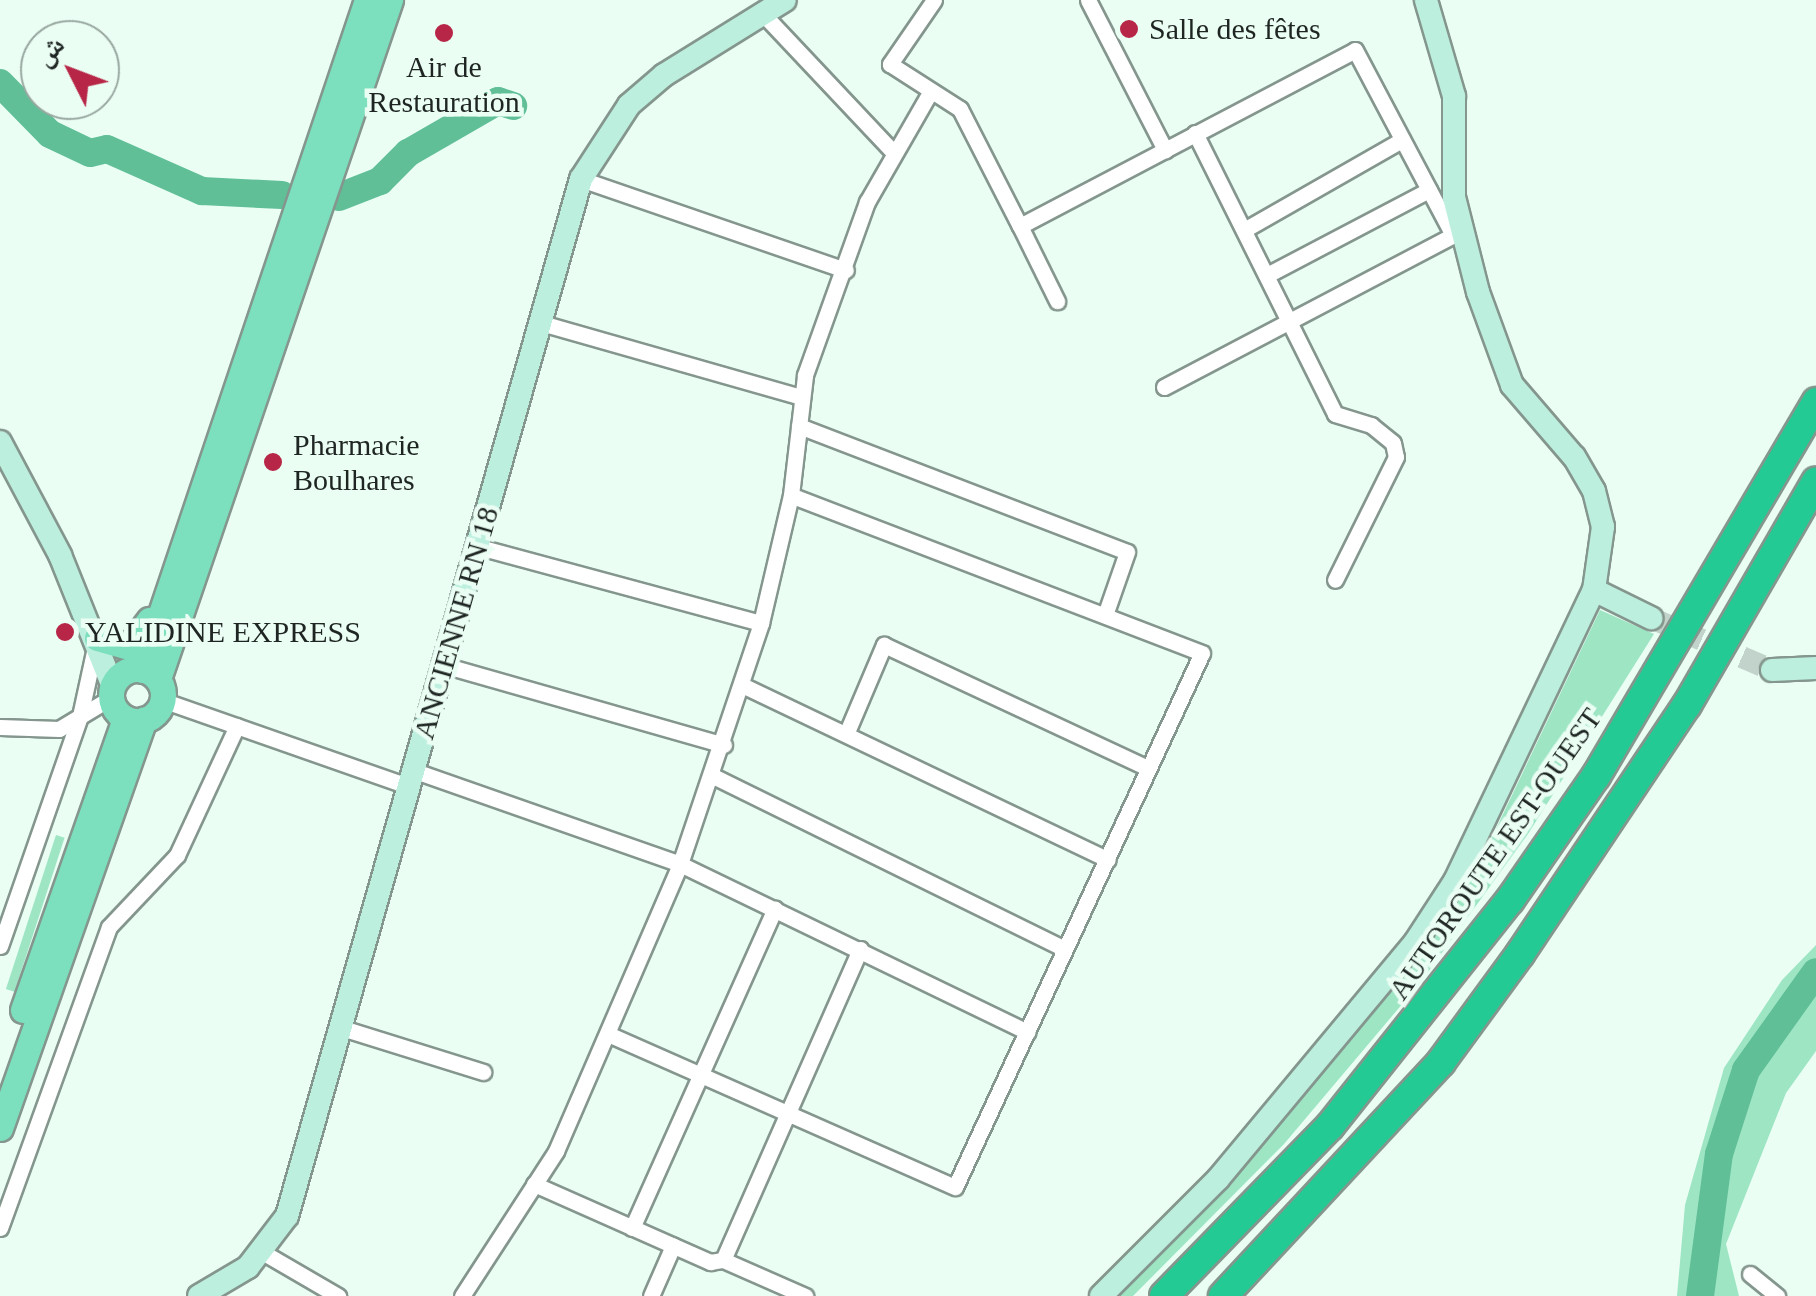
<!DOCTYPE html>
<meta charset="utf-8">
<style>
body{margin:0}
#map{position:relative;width:1816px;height:1296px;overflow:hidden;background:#eafef4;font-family:"Times New Roman","Noto Naskh Arabic",serif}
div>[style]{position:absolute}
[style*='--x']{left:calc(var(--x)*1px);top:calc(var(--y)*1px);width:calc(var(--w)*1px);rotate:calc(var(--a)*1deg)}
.green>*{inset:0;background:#9ee5c4;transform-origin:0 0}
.river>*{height:28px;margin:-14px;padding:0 14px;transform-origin:14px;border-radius:14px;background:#60bf97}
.secondary-tunnel>*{height:22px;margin-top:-11px;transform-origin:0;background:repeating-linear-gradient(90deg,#c1d3ca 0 22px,transparent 0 33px)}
.roads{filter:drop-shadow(2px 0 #84968d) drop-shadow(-2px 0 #84968d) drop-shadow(0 2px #84968d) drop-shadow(0 -2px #84968d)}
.street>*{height:15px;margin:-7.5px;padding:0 7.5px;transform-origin:7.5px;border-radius:7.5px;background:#fff}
.secondary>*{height:22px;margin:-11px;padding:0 11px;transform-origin:11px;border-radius:11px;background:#bdefdf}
.primary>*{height:25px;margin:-12.5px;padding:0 12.5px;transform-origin:12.5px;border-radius:12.5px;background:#7cdfbe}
.primary>.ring{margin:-12.5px;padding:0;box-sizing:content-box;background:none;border:25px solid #7cdfbe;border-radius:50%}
.highway>*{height:28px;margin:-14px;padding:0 14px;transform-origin:14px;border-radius:14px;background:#24ca93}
.dots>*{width:28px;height:28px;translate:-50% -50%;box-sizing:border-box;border:5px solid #eafef4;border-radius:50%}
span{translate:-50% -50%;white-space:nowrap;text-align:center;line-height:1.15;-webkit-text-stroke:9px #eafef4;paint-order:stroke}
.poi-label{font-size:30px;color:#1e2522}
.left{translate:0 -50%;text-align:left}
.street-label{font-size:30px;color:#1e2522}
.north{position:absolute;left:20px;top:20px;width:100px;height:100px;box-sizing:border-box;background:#eafef4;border:2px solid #98a7a0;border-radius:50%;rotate:312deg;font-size:28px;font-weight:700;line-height:40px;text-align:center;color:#1e2522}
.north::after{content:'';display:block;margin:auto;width:35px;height:45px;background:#b72647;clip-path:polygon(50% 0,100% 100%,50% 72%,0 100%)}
</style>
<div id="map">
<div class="green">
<div style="clip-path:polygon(1600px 610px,1654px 634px,1528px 834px,1420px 983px,1284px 1144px,1133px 1296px,1115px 1296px,1226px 1185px,1427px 945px,1475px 873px)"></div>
<div style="left:56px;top:835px;width:9px;height:162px;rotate:18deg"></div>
<div style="clip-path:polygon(1816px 945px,1816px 1051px,1786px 1093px,1726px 1244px,1739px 1296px,1677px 1296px,1685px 1205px,1724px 1068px,1782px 980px)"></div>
</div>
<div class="river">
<div style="--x:0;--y:83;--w:71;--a:45.6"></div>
<div style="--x:50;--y:134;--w:44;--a:25.4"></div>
<div style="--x:90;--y:153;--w:17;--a:-13"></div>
<div style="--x:107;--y:149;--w:104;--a:23.9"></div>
<div style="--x:202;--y:191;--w:80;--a:2.9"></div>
<div style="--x:339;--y:197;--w:44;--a:-21.3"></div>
<div style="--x:380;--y:181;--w:40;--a:-45"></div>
<div style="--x:408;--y:153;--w:104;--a:-30"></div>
<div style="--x:498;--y:101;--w:16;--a:18"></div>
<div style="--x:1700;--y:1296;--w:143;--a:-82.4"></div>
<div style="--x:1719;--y:1154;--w:88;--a:-72.2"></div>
<div style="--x:1746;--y:1070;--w:120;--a:-54.5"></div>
</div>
<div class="secondary-tunnel">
<div style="--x:1651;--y:618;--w:132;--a:23.3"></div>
</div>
<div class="roads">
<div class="street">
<div style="--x:934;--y:0;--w:78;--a:124.5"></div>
<div style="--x:890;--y:64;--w:83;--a:32.7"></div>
<div style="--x:960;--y:109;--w:131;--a:62.9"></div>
<div style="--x:1020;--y:226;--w:378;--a:-27.7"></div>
<div style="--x:1355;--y:50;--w:209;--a:62.1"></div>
<div style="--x:1453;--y:235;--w:10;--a:-24"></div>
<div style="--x:1088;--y:0;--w:169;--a:62.8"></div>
<div style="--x:764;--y:15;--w:185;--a:46.7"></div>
<div style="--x:1195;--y:133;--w:314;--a:63.5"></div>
<div style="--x:1335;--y:414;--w:38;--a:17"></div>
<div style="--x:1371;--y:425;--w:28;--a:39"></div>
<div style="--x:1393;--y:443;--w:14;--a:78"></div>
<div style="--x:1396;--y:457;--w:137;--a:116.4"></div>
<div style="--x:581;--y:179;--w:280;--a:19"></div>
<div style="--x:1020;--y:226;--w:84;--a:63.7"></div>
<div style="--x:1244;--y:230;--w:182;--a:-29.7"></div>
<div style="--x:1267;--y:275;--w:183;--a:-27.7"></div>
<div style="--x:538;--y:322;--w:273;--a:15.9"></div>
<div style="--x:1164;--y:387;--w:327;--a:-27.7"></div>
<div style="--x:799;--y:426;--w:351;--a:21"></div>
<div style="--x:1127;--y:552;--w:67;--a:109.2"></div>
<div style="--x:479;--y:547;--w:292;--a:15.1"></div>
<div style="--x:447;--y:666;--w:288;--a:15.9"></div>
<div style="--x:744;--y:686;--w:403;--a:25.5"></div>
<div style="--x:162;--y:700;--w:263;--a:19.3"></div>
<div style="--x:0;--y:727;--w:59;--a:1.9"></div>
<div style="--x:59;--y:729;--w:62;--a:-31.1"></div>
<div style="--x:847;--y:732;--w:95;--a:-67"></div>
<div style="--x:884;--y:645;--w:291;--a:25"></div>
<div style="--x:415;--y:771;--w:281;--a:19.3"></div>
<div style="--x:680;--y:864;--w:386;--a:25.8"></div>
<div style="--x:713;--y:776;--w:392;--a:26.2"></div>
<div style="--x:0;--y:946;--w:244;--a:-70.8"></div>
<div style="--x:80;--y:716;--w:71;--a:-77.7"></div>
<div style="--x:342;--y:1028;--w:148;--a:17.3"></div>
<div style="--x:610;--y:1035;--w:377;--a:23.8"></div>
<div style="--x:955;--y:1187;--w:588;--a:-65.18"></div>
<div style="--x:1202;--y:653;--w:440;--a:-159"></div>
<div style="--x:534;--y:1184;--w:193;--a:23.9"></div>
<div style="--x:710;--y:1262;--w:13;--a:-9"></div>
<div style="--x:723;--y:1260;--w:90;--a:23.7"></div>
<div style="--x:0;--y:1228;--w:320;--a:-70.1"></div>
<div style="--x:109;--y:927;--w:99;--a:-46.6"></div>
<div style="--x:177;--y:855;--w:142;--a:-65.1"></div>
<div style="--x:632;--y:1228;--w:350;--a:-65.9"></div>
<div style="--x:264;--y:1253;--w:86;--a:30.2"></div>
<div style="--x:723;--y:1260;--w:340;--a:-66.2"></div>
<div style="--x:1750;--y:1274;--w:35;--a:39"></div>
<div style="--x:462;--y:1296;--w:173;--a:-57"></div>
<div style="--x:556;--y:1151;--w:313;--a:-66.6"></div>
<div style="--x:680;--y:864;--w:254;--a:-71.4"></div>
<div style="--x:761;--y:623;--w:131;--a:-76.8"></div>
<div style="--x:791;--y:495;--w:121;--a:-83.3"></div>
<div style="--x:805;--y:375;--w:184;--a:-70.3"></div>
<div style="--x:867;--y:202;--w:125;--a:-60.1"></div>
<div style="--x:651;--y:1296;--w:55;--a:-66.3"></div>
</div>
<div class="secondary">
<div style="--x:0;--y:442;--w:128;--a:62"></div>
<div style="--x:60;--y:555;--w:142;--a:68.1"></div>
<div style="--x:1594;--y:590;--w:64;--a:26.2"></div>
<div style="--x:1772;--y:670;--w:44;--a:-2.6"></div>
<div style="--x:199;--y:1296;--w:57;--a:-30.6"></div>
<div style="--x:248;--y:1267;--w:64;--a:-52.6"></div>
<div style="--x:287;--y:1216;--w:1078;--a:-74.17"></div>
<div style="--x:581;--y:179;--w:88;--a:-57"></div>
<div style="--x:629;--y:105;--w:46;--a:-40.6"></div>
<div style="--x:664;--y:75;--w:142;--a:-31.8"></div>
<div style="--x:1101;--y:1296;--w:165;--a:-45"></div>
<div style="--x:1218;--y:1179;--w:310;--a:-50.2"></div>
<div style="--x:1416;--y:941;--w:72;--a:-57"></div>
<div style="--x:1455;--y:881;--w:322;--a:-64.5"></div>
<div style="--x:1594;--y:590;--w:64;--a:-81.9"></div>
<div style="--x:1603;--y:527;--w:37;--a:-104"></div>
<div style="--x:1594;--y:491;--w:39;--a:-120"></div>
<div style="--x:1574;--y:457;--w:95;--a:-130.7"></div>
<div style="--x:1512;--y:385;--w:99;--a:-110.1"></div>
<div style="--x:1478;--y:292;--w:98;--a:-104.2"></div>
<div style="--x:1454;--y:197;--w:101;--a:-90"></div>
<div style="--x:1454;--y:96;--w:100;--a:-106.3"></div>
</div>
<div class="primary">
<div style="--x:97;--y:638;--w:33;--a:16"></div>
<div style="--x:129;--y:647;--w:34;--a:-53"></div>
<div class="ring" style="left:111px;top:669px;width:27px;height:27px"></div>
<div style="--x:142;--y:670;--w:707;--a:-71.44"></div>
<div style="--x:158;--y:679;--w:718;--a:-71.14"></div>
<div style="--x:23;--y:1010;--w:309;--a:-70.7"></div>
<div style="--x:0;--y:1128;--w:433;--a:-70.6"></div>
</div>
<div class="highway">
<div style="--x:1164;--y:1296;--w:238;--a:-45.7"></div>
<div style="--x:1330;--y:1126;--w:289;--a:-51.5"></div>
<div style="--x:1510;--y:900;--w:151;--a:-55.3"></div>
<div style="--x:1596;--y:776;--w:434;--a:-59.5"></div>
<div style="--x:1223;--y:1296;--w:320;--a:-47"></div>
<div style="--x:1441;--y:1062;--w:134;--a:-53.8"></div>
<div style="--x:1520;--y:954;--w:300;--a:-56.2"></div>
<div style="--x:1687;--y:705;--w:258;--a:-60"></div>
</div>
</div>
<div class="dots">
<div style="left:1129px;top:29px;background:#b72647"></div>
<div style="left:444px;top:33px;background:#b72647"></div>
<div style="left:273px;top:462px;background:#b72647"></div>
<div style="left:65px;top:632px;background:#b72647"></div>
</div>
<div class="poi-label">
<span class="left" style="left:1149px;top:29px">Salle des fêtes</span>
<span style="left:444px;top:84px">Air de<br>Restauration</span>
<span class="left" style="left:293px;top:462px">Pharmacie<br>Boulhares</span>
<span class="left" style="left:85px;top:632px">YALIDINE EXPRESS</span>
</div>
<div class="street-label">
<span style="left:456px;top:623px;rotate:-74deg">ANCIENNE RN 18</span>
<span style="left:1495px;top:854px;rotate:-55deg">AUTOROUTE EST-OUEST</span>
</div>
<div class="north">ش</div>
</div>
